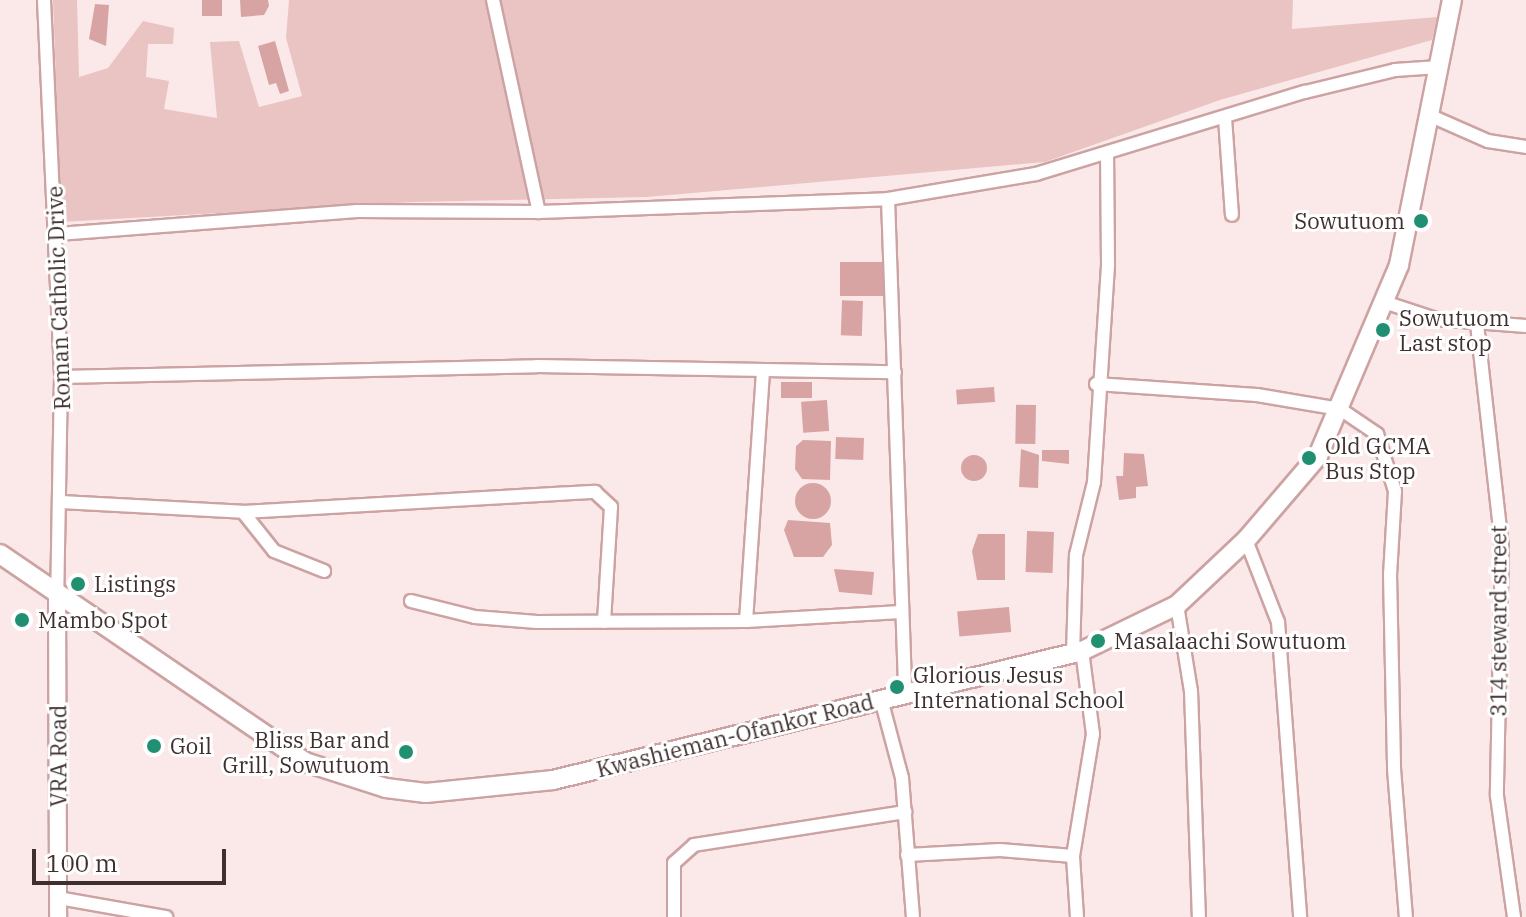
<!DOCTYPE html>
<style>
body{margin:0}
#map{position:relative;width:1526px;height:917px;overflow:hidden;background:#fae9e8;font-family:"IBM Plex Serif",serif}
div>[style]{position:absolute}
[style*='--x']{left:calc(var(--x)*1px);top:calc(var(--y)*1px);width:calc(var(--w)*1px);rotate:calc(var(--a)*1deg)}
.green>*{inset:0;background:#eac4c3}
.building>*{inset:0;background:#d8a4a3;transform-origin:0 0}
.round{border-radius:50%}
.roads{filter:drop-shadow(2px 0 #cca3a2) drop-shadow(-2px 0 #cca3a2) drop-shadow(0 2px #cca3a2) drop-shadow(0 -2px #cca3a2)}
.minor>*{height:12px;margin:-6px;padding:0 6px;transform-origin:6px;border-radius:6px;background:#fff}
.tertiary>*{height:16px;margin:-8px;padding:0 8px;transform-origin:8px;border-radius:8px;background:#fff}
.secondary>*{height:18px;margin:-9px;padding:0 9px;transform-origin:9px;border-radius:9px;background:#fff}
.dots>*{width:22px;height:22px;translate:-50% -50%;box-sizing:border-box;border:4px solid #fff;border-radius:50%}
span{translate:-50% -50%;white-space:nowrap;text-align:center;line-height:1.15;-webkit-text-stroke:6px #fff;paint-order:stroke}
.poi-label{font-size:22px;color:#3f2f2f}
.right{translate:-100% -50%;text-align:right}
.left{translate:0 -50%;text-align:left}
.street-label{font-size:22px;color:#3f2f2f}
.scale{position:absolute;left:32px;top:849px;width:194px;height:36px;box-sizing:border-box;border:4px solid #3f2f2f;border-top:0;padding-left:10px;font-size:24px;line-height:28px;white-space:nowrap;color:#3f2f2f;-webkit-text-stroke:6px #fff;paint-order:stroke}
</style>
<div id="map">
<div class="green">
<div style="clip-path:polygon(53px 0,77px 0,79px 77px,108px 68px,143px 21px,174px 28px,173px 44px,148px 44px,146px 77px,169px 81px,164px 109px,217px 118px,210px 42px,239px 41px,259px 107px,302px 96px,286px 38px,289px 0,1293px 0,1292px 29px,1437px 17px,1432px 40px,1220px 100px,1045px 162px,647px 197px,413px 202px,61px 222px)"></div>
</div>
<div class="building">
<div style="left:202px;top:0;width:20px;height:16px"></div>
<div style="clip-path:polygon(240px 0,268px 0,269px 6px,264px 15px,241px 17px)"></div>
<div style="clip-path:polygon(95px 4px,109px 5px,106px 46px,89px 39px)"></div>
<div style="clip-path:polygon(275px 41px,289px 91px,280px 94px,276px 83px,269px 85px,258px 46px)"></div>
<div style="left:840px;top:262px;width:43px;height:34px"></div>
<div style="left:863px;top:301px;width:35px;height:21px;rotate:92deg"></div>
<div style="left:781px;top:382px;width:31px;height:16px"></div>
<div style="left:994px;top:387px;width:15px;height:38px;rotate:86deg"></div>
<div style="left:827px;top:400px;width:31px;height:26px;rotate:86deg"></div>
<div style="left:1036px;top:405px;width:39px;height:20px;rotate:91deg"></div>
<div style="left:836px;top:437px;width:28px;height:22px;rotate:2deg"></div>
<div style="clip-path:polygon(803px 440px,831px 441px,830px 480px,802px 479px,795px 469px,796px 446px)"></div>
<div style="clip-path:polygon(1021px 449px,1039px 455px,1038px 488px,1019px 487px)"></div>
<div style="clip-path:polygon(1042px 450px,1069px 450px,1069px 464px,1042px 461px)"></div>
<div style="clip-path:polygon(1124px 453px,1144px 454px,1148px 486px,1136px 487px,1136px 498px,1119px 500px,1116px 476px,1123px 476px)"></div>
<div class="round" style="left:961px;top:455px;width:26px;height:26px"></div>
<div class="round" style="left:795px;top:483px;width:36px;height:36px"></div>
<div style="clip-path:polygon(788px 520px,830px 523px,832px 545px,823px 557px,794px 557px,784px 530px)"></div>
<div style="left:1027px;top:531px;width:27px;height:41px;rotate:2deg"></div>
<div style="clip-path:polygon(978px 534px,1005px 534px,1005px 580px,977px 580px,972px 551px)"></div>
<div style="clip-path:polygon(834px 569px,874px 572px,872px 595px,839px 592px)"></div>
<div style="left:1009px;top:607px;width:25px;height:52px;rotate:85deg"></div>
</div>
<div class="roads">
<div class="minor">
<div style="--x:44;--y:0;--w:377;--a:87.4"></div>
<div style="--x:61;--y:377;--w:219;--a:91"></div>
<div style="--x:493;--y:0;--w:217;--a:77.8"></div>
<div style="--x:1431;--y:116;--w:62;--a:23.7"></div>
<div style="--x:1488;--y:141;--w:38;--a:9"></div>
<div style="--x:1225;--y:118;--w:97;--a:85.9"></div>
<div style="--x:888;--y:199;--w:493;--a:88"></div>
<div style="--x:58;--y:234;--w:300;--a:-4.4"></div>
<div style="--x:357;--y:211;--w:182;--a:0.3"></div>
<div style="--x:539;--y:212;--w:349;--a:-2.1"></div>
<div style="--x:888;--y:199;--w:150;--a:-9.6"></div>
<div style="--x:1036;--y:174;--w:281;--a:-17"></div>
<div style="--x:1305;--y:92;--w:93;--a:-13.7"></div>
<div style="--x:1395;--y:70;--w:44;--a:-3.9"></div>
<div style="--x:1387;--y:303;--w:52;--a:18.1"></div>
<div style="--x:1436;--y:319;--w:90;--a:4.4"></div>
<div style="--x:1477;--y:324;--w:224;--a:83.6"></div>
<div style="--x:1502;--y:547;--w:249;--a:91.2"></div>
<div style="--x:1497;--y:796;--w:122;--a:82"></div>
<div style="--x:61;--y:377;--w:476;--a:-1.3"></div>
<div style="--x:537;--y:366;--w:358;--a:1"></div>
<div style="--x:1096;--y:384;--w:161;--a:3.9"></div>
<div style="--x:1257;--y:395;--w:84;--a:9.6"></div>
<div style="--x:1340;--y:409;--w:45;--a:34"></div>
<div style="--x:1377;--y:434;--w:60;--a:72.5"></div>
<div style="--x:1395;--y:491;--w:83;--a:93.4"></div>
<div style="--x:1390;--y:574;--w:195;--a:88.8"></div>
<div style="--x:1394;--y:769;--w:148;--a:85.4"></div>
<div style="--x:61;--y:502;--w:182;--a:3.1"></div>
<div style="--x:243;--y:512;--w:353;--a:-3.3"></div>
<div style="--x:595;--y:492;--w:22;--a:43"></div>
<div style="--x:611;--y:507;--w:115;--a:93.5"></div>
<div style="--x:243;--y:512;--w:50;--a:51.5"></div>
<div style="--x:274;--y:551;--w:54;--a:21.8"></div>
<div style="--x:1246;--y:540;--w:88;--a:68.7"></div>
<div style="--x:1278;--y:622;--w:296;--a:85.7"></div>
<div style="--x:411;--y:601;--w:66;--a:14"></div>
<div style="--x:475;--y:617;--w:62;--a:4.6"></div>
<div style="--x:537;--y:622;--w:209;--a:-0.3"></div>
<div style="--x:746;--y:621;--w:155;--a:-3.3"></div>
<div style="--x:1177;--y:605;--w:87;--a:80.8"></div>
<div style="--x:1191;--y:691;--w:226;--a:88"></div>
<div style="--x:746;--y:621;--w:248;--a:-86.1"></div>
<div style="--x:1073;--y:654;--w:99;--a:-88.3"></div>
<div style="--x:1076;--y:555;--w:75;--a:-76.1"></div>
<div style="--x:1094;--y:482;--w:218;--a:-86.3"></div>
<div style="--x:1108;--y:264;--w:110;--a:-90.5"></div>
<div style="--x:881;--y:699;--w:82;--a:75.1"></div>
<div style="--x:902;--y:778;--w:139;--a:85.5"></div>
<div style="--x:907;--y:855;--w:93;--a:-3.1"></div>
<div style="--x:1000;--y:850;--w:73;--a:4.7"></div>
<div style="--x:58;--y:898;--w:110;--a:10"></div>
<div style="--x:674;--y:917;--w:54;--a:-90"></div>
<div style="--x:674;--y:863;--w:27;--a:-42"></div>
<div style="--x:694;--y:845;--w:214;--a:-8.9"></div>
<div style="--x:1077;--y:917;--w:61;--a:-93.8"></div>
<div style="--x:1073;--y:856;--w:124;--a:-80.7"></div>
<div style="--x:1093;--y:734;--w:84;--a:-97.5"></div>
</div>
<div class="tertiary">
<div style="--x:57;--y:596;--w:321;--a:89.8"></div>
</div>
<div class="secondary">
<div style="--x:0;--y:554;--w:369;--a:34.3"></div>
<div style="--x:305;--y:762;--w:85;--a:17.8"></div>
<div style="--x:386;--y:788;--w:40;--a:7.1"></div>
<div style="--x:426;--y:793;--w:128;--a:-5.8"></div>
<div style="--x:553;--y:780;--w:545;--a:-13.7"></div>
<div style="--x:1082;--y:651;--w:106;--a:-25.8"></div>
<div style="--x:1177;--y:605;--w:95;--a:-43.3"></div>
<div style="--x:1246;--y:540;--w:111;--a:-49.4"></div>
<div style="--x:1318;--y:456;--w:207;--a:-67"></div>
<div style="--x:1399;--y:265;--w:270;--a:-78.7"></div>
</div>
</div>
<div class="dots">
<div style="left:1421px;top:221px;background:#209071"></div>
<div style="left:1383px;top:330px;background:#209071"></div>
<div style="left:1309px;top:458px;background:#209071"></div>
<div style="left:78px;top:584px;background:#209071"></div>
<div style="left:22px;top:620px;background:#209071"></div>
<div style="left:1098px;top:641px;background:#209071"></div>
<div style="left:897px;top:687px;background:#209071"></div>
<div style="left:154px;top:746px;background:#209071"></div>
<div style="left:406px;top:752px;background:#209071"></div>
</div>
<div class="poi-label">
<span class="right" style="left:1405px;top:221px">Sowutuom</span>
<span class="left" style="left:1399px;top:330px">Sowutuom<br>Last stop</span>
<span class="left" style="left:1325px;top:458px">Old GCMA<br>Bus Stop</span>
<span class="left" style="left:94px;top:584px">Listings</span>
<span class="left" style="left:38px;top:620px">Mambo Spot</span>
<span class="left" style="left:1114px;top:641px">Masalaachi Sowutuom</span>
<span class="left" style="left:913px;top:687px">Glorious Jesus<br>International School</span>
<span class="right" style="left:390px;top:752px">Bliss Bar and<br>Grill, Sowutuom</span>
<span class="left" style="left:170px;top:746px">Goil</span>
</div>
<div class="street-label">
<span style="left:58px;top:298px;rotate:-92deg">Roman Catholic Drive</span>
<span style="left:1498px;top:621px;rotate:-90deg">314 steward street</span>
<span style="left:735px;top:735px;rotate:-14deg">Kwashieman-Ofankor Road</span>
<span style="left:58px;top:756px;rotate:-90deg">VRA Road</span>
</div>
<div class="scale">100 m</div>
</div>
